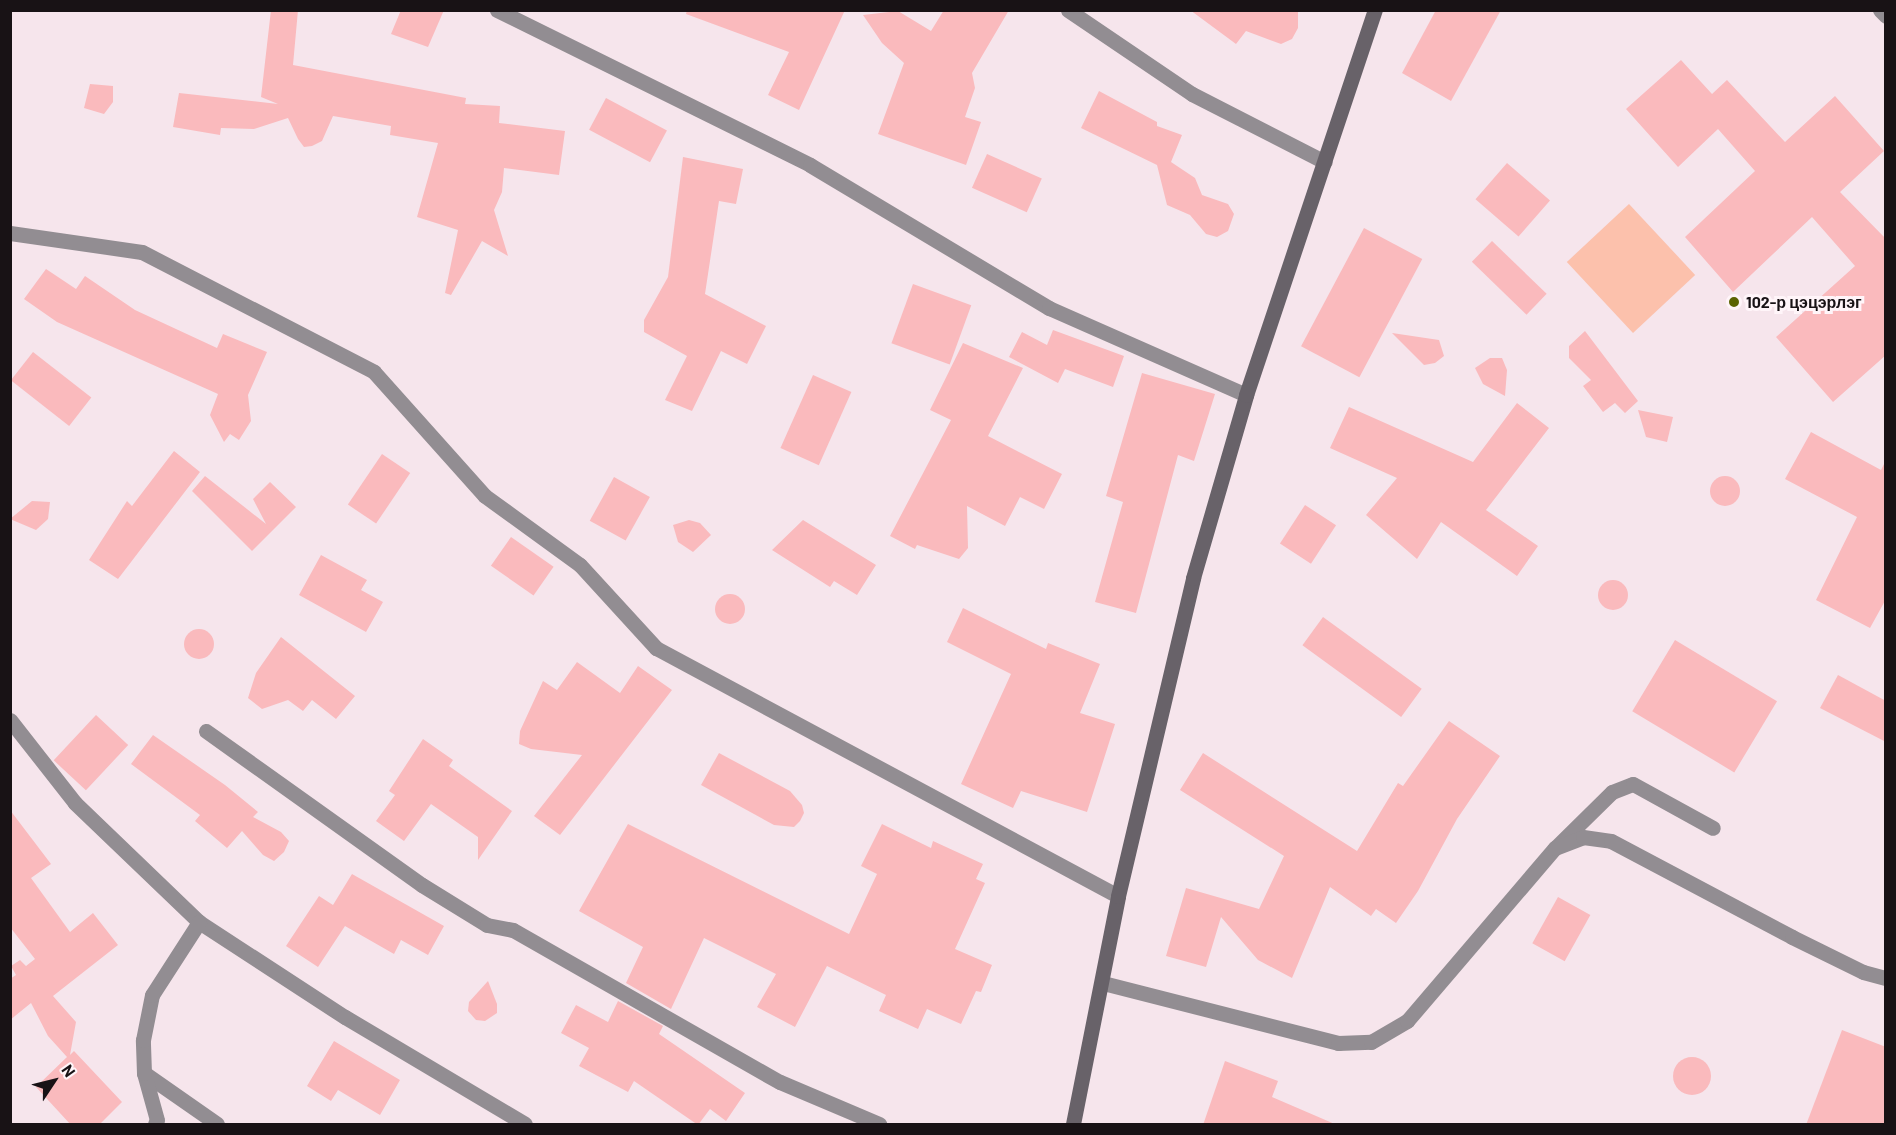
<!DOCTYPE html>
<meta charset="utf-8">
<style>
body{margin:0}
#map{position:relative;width:1896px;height:1135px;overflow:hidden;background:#f6e5ec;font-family:Barlow,sans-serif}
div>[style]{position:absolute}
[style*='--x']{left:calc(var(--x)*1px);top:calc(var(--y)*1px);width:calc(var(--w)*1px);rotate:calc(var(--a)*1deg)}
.green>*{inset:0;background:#fcc1ac;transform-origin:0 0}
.building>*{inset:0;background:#fababd;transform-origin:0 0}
.round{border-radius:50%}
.service>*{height:15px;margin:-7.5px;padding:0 7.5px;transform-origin:7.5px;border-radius:7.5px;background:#928d92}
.minor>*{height:15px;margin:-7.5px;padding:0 7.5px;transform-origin:7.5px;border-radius:7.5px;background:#928d92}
.secondary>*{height:15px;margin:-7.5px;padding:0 7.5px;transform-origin:7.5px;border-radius:7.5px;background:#686269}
.dots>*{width:16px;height:16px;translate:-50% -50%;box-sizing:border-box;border:3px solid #fff5f9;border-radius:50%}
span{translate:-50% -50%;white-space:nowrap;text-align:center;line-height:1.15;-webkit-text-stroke:6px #fff5f9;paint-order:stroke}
.poi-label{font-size:16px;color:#181215;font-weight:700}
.left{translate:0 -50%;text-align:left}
.frame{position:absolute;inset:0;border:12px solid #181215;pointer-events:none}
.north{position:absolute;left:24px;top:1051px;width:60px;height:60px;-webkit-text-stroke:4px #fff5f9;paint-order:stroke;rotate:55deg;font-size:16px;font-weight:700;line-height:24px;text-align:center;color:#181215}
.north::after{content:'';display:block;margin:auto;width:21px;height:27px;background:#181215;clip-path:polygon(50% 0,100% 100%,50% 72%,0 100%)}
</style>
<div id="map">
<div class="green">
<div style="left:1629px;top:204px;width:97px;height:85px;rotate:47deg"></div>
</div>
<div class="building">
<div style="clip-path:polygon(271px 10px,298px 10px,293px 65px,466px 98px,465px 104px,500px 106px,499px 123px,565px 131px,559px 175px,504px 168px,502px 192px,494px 210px,508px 256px,482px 241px,451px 295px,445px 293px,458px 230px,417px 217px,438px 143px,390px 135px,391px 126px,333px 116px,322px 141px,312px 146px,304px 147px,298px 139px,288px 118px,254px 129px,221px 128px,220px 135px,173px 127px,179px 93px,278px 104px,261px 97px)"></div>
<div style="clip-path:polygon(401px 10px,444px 10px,428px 47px,391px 34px)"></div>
<div style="clip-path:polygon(687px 10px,845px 10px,799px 110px,768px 95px,789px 52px,686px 14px)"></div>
<div style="clip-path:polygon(944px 10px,1009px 10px,972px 73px,975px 88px,965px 117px,981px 122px,966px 165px,878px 134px,904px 63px,882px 43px,863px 15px,898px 11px,931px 31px)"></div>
<div style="clip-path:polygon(1190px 10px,1298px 10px,1298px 28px,1292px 39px,1281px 44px,1246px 31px,1236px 44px)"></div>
<div style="clip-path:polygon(1436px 10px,1501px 10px,1451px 101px,1402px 73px)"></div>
<div style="clip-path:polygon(1681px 60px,1712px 94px,1727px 80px,1785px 142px,1835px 96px,1884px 151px,1840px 192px,1886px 239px,1886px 355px,1833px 402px,1776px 337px,1855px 266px,1812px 217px,1733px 292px,1685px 237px,1755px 171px,1718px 129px,1678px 167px,1626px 109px)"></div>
<div style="clip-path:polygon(90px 84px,113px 86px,113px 102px,104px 114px,84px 108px)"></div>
<div style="clip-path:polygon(1099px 91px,1157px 122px,1157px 126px,1182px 135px,1171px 162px,1195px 178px,1202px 195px,1228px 204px,1234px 214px,1228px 231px,1217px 237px,1206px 234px,1190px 215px,1167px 205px,1157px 165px,1081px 128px)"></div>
<div style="left:606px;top:98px;width:69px;height:36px;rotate:28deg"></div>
<div style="left:987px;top:154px;width:60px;height:37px;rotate:24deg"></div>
<div style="clip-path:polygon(683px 157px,743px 169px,736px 204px,719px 201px,705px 294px,766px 326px,747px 364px,721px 351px,692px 411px,665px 400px,687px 356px,644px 332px,644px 320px,668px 277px)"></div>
<div style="left:1507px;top:163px;width:57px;height:48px;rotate:41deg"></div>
<div style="left:1364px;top:228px;width:66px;height:134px;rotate:28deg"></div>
<div style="left:1492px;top:241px;width:76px;height:29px;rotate:44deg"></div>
<div style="clip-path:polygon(46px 269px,76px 289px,85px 276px,135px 310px,217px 348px,223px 334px,267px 352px,248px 395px,251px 421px,239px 440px,230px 434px,224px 442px,210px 415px,218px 394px,57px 322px,24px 299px)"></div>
<div style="left:913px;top:284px;width:62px;height:63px;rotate:20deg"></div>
<div style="clip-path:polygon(1053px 330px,1124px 356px,1113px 387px,1065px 369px,1058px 383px,1009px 357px,1022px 332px,1047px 345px)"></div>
<div style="clip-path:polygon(1585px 331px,1638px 401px,1625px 413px,1615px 403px,1603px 412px,1583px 386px,1591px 380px,1569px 358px,1569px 346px)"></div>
<div style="clip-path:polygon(1392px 333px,1439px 340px,1444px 356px,1435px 363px,1424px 365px)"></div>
<div style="clip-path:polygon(963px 343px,1023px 368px,988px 436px,1062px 474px,1044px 509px,1020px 497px,1005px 526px,967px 506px,968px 548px,959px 559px,917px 545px,915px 549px,890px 536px,951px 420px,930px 410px)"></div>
<div style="left:33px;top:352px;width:74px;height:36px;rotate:38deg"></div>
<div style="clip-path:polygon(1490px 358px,1502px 358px,1507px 370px,1505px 396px,1483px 384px,1475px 368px)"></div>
<div style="clip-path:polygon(1142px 373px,1215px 394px,1194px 461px,1178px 455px,1136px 613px,1095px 602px,1123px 502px,1106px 496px)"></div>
<div style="left:813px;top:375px;width:42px;height:80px;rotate:24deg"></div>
<div style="clip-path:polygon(1517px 403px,1549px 428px,1486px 510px,1538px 546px,1517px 576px,1441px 522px,1417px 559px,1366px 515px,1397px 478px,1330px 448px,1349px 407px,1473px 462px)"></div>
<div style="clip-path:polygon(1638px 410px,1673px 417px,1667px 442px,1646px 437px)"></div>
<div style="clip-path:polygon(1811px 432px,1881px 470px,1886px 460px,1886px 599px,1870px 628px,1816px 600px,1857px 517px,1785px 479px)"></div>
<div style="clip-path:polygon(174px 451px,200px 472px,118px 579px,89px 560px,127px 501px,132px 506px)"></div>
<div style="left:382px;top:454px;width:34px;height:61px;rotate:34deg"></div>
<div style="clip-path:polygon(205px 476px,266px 524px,253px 499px,270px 482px,296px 507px,252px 551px,192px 491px)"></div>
<div class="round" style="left:1710px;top:476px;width:30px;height:30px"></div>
<div style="left:614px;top:477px;width:41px;height:50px;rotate:29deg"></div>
<div style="clip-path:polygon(32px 501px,50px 502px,48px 519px,36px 530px,10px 519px)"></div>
<div style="left:1305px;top:505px;width:37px;height:46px;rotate:33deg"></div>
<div style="clip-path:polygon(689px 520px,700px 523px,711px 535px,693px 552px,678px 542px,673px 525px)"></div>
<div style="clip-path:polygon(803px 520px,876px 565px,857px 595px,834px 581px,830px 587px,772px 550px)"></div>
<div style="left:511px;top:537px;width:52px;height:35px;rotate:35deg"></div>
<div style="clip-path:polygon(321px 555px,367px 580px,361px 590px,383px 602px,366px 632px,299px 595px)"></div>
<div class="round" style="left:1598px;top:580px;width:30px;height:30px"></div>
<div class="round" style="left:715px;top:594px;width:30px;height:30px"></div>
<div style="clip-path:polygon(963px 608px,1046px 649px,1048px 643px,1100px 664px,1080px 713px,1115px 724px,1087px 812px,1021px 791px,1013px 808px,961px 784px,1011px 674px,947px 642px)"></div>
<div style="left:1323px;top:617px;width:122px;height:35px;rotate:36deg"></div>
<div class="round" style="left:184px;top:629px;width:30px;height:30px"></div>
<div style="clip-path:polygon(281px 637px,355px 696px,336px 719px,312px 700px,303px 711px,288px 700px,262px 709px,248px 698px,256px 673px)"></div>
<div style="left:1675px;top:640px;width:119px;height:83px;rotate:31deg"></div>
<div style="clip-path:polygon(577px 662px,620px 693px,638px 666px,672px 690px,560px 835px,534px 816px,582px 755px,531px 749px,519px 744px,520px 731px,543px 681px,557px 690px)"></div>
<div style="clip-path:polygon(1838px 675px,1886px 701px,1886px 742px,1820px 708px)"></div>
<div style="left:96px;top:715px;width:44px;height:62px;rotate:43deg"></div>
<div style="clip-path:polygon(1449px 721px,1500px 756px,1457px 819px,1418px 891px,1396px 923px,1376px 909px,1371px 916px,1330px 887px,1292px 978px,1258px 960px,1221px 917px,1206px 967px,1166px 956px,1186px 888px,1259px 909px,1284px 856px,1180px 790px,1203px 753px,1357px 851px,1398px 783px,1403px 786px)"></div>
<div style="clip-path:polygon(153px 735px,225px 785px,258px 812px,253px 817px,281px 832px,289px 841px,284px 852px,274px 861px,263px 855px,242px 831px,227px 848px,195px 821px,200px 815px,131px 764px)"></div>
<div style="clip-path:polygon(423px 739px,453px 760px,449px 766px,512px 811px,478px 860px,478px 837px,431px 804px,404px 841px,376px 821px,395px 795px,389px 791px)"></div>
<div style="clip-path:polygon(719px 753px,790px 791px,802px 805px,804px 813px,800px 821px,794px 827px,774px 825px,701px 785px)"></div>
<div style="clip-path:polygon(10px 810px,51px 864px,31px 878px,70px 932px,93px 913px,118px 945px,53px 996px,76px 1022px,70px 1055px,74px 1051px,122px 1102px,99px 1125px,71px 1125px,36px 1087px,67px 1057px,48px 1036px,31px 1003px,10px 1020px,10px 979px,16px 975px,11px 966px,20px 960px,26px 966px,35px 959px,10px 927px)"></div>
<div style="clip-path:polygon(628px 824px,849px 934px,877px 874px,861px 866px,882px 824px,931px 848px,933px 841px,983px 864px,976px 879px,985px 883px,955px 949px,992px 965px,981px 992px,976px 991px,961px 1024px,927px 1009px,918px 1029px,879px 1011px,886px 995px,827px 966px,795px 1027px,757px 1007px,776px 974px,704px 938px,671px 1009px,626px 983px,643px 947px,579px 911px)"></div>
<div style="clip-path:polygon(352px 874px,444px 926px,428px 955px,401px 940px,394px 954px,345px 926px,318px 967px,286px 946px,319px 896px,333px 905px)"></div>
<div style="left:1558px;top:897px;width:37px;height:53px;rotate:29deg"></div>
<div style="clip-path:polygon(488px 981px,497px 1004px,497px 1013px,485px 1021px,476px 1020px,468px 1011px,469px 1002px)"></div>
<div style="clip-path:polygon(618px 1001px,663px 1026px,659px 1034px,745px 1093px,726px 1121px,710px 1109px,698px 1125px,634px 1081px,628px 1092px,579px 1066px,589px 1048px,561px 1033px,576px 1005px,608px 1022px)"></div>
<div style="clip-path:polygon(1842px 1030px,1886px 1047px,1886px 1125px,1806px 1125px)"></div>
<div style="clip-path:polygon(334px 1041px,400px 1080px,380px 1115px,338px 1090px,331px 1101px,307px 1086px)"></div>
<div class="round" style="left:1673px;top:1057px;width:38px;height:38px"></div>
<div style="clip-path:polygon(1225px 1061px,1278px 1081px,1272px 1097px,1337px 1125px,1203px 1125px)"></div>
</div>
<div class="service">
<div style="--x:1555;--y:848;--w:80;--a:-44.5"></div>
<div style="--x:1612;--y:792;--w:22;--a:-21"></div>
<div style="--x:1633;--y:784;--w:91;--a:28.8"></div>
</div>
<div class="minor">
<div style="--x:497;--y:10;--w:349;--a:26.3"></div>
<div style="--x:810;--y:165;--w:279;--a:30.9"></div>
<div style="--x:1049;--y:308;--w:215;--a:23.8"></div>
<div style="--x:1068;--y:10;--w:150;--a:34.1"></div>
<div style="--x:1192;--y:94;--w:149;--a:27.1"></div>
<div style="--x:1880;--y:10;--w:8;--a:45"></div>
<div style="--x:10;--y:233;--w:133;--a:8.2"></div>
<div style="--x:142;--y:252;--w:261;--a:27.3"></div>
<div style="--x:374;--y:372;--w:166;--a:48.2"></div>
<div style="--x:485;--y:496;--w:117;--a:36"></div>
<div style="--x:580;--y:565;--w:113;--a:47.5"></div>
<div style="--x:656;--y:648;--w:524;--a:28.23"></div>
<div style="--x:10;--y:720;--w:105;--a:51.9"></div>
<div style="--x:75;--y:803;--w:172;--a:43.8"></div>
<div style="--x:199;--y:922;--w:174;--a:33.1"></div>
<div style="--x:345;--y:1017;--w:209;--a:30.7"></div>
<div style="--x:206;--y:731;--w:265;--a:35.5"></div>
<div style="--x:422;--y:885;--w:76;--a:31.6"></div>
<div style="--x:487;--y:925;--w:26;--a:11"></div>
<div style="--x:513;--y:930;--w:307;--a:29.7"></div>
<div style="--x:780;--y:1082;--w:108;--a:23"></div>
<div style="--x:1103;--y:983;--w:243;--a:14.3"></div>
<div style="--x:1338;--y:1043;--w:33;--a:-2"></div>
<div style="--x:1371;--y:1042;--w:42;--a:-30.3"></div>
<div style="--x:1407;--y:1021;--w:228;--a:-49.5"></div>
<div style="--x:1555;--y:848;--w:30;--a:-21"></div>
<div style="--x:1583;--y:837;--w:28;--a:8"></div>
<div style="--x:1611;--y:841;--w:205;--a:27.9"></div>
<div style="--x:1792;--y:937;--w:79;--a:26.2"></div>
<div style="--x:1863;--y:972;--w:24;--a:15"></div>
<div style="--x:144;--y:1073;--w:89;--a:34.9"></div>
<div style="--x:155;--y:1124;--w:4;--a:-63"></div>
<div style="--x:157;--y:1120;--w:49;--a:-105.5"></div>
<div style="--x:144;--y:1073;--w:33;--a:-92"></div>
<div style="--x:143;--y:1040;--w:46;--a:-78.7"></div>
<div style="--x:152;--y:995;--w:87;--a:-57.2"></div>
</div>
<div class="secondary">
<div style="--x:1073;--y:1124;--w:232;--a:-78.8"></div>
<div style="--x:1118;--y:896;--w:327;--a:-76.7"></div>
<div style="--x:1193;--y:578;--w:191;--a:-73.8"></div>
<div style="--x:1246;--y:395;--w:406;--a:-71.5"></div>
</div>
<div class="dots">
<div style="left:1734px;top:302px;background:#5b6301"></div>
</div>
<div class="poi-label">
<span class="left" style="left:1746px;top:302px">102-р цэцэрлэг</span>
</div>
<div class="frame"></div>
<div class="north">N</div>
</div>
